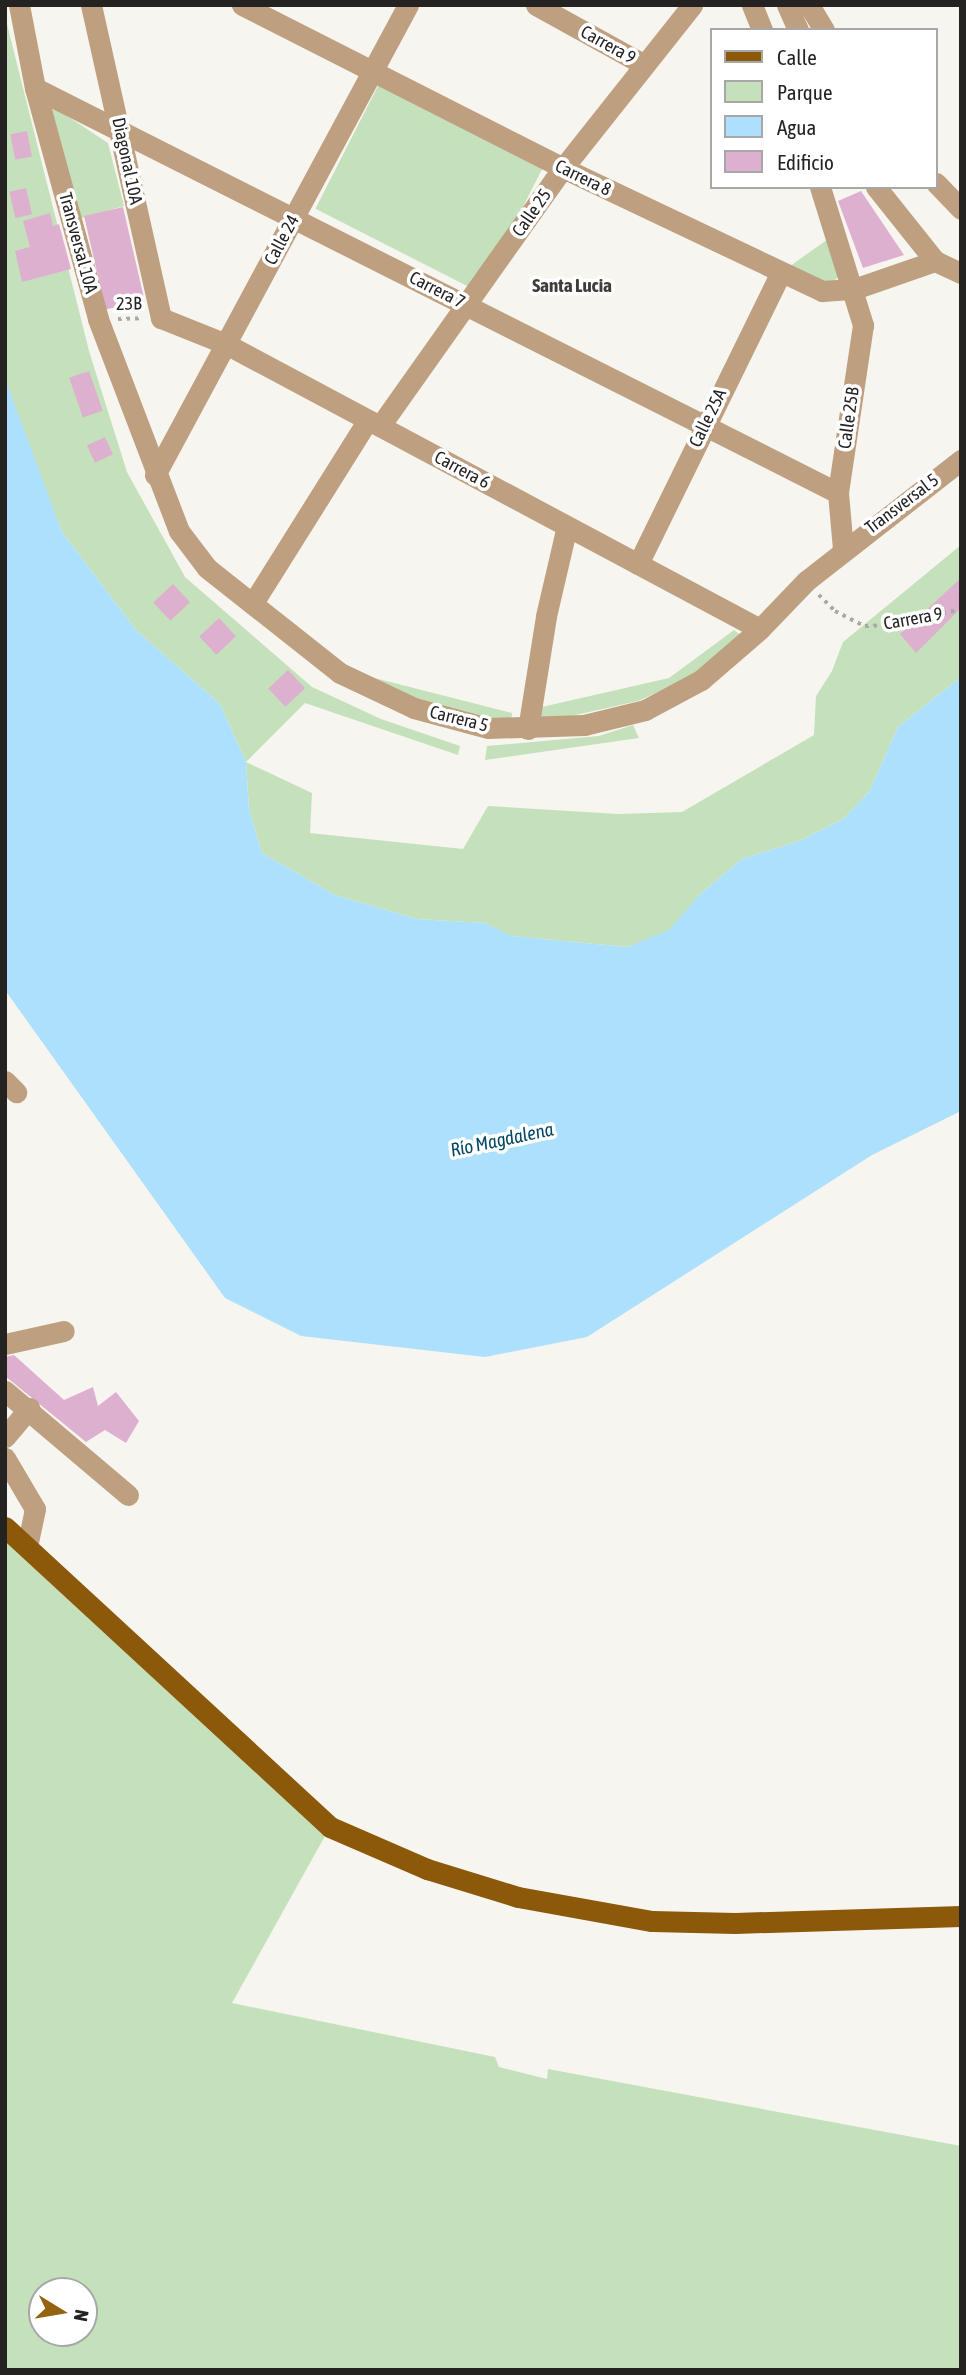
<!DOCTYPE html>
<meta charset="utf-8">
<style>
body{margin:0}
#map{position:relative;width:966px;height:2375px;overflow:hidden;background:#f7f5ef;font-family:"Asap Condensed",sans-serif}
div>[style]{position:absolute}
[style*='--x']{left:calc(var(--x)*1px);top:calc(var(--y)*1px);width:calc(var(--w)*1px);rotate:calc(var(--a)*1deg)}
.green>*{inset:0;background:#c4e1bc;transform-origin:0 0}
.water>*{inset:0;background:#ade0fd}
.building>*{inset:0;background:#deb0cf;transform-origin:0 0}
.path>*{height:3.5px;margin-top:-1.75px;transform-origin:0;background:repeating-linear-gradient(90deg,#aaa9a4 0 3.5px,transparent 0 8.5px)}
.street>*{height:21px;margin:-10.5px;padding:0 10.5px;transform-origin:10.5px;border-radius:10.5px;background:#bea080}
.primary>*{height:21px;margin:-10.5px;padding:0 10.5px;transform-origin:10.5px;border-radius:10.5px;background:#8c5809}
span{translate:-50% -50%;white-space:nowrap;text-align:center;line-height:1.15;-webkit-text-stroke:7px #fff;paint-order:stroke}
.street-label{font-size:18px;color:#242322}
.neighbourhood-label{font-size:19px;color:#3f3d39;font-weight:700}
.water-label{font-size:19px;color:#024864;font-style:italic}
.frame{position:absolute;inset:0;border:7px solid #242322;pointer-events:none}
.legend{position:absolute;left:710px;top:28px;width:228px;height:161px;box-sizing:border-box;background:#fff;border:2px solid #a7a7a7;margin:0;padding:9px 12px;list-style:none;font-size:21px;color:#242322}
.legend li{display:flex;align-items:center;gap:14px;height:35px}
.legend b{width:35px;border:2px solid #a7a7a7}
.north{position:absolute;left:28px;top:2277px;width:70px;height:70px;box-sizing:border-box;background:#fff;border:2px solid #a7a7a7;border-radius:50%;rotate:101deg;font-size:19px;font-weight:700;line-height:28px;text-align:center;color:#242322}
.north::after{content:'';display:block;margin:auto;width:24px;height:32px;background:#936312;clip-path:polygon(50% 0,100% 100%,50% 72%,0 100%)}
</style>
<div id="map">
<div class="green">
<div style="clip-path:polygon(5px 16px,89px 351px,127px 472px,185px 577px,312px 687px,381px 719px,460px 746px,458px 755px,305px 703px,246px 762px,312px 793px,310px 833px,463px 849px,488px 806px,618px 814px,682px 812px,814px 735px,816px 696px,832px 671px,843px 642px,961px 545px,961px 677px,898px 727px,869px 792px,843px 819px,799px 841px,742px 859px,699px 895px,669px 931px,627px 947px,511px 936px,485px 923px,417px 919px,335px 895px,262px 853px,249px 809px,246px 762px,220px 704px,137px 631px,62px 532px,7px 388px)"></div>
<div style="left:379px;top:84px;width:184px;height:140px;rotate:27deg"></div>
<div style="clip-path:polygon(43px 100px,108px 143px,124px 206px,75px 220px)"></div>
<div style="clip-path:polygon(831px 237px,843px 273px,835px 280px,821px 283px,790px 266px)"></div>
<div style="clip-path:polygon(270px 628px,347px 671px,512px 713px,511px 730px,335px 681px)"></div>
<div style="clip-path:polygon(734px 630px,743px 637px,696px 675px,638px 701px,531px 725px,533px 709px,669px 678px)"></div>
<div style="clip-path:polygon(633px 725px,639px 738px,485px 760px,487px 746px,599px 736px)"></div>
<div style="clip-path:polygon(evenodd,5px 1529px,330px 1827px,232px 2003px,495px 2057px,499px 2067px,547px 2079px,548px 2069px,961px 2146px,961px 2370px,5px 2370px,5px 1529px,42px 2291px,84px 2291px,84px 2333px,42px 2333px,42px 2291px)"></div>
</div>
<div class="water">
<div style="clip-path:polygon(5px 378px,62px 532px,137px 631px,220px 704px,246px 762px,249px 809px,262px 853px,335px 895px,417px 919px,485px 923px,512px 936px,627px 947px,669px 930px,699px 895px,742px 859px,799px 841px,843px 819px,869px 792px,898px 727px,961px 677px,961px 1111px,872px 1155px,587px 1337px,485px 1357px,301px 1336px,225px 1298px,5px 990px)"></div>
</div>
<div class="building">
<div style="left:27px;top:131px;width:26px;height:17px;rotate:79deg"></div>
<div style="left:26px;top:188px;width:27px;height:17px;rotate:77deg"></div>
<div style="clip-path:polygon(861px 191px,904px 255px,863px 268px,838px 201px)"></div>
<div style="left:123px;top:207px;width:96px;height:40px;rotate:77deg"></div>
<div style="clip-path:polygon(50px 213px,53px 226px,59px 224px,71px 269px,22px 282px,15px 251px,30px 247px,23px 221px)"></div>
<div style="left:89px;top:371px;width:42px;height:21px;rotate:71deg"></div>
<div style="left:105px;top:437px;width:19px;height:20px;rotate:65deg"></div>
<div style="clip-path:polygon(961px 578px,961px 608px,916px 653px,900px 634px)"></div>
<div style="left:173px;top:584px;width:25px;height:27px;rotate:47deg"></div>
<div style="left:219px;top:618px;width:25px;height:27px;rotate:47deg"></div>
<div style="left:288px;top:670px;width:25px;height:27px;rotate:47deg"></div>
<div style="clip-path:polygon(14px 1355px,64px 1400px,93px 1387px,98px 1406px,116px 1392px,139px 1421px,126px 1443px,105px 1430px,86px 1442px,5px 1376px,5px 1357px)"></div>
</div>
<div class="path">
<div style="--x:118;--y:319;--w:24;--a:-2"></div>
<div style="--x:819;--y:595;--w:23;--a:45"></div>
<div style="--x:835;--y:611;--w:34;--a:27"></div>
<div style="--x:865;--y:626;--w:28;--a:-2"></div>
<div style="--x:893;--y:625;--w:70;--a:-13.2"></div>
</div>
<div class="street">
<div style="--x:19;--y:5;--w:85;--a:79.1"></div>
<div style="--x:35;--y:88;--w:239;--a:74.7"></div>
<div style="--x:98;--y:319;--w:227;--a:69.1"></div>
<div style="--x:179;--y:531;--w:46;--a:52.9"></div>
<div style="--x:207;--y:568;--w:169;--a:38.3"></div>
<div style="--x:340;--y:673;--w:82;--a:25.3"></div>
<div style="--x:414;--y:708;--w:77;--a:15.1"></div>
<div style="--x:488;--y:728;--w:96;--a:-1.8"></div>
<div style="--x:584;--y:725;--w:63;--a:-13.8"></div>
<div style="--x:645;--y:710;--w:64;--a:-28.2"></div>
<div style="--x:701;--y:680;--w:78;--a:-40.8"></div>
<div style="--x:760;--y:629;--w:66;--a:-46.2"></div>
<div style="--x:806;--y:581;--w:197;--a:-38"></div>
<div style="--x:91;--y:5;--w:321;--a:77.4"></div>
<div style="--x:161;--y:318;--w:70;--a:21.8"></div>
<div style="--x:226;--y:344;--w:605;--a:28.09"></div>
<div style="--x:242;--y:5;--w:360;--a:26.9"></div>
<div style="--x:563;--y:168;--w:287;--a:25.4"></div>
<div style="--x:822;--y:291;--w:32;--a:-4"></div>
<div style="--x:854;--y:289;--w:86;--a:-19.1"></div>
<div style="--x:536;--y:5;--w:122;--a:28.9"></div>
<div style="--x:752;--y:5;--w:27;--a:68"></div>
<div style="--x:787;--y:5;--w:27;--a:66"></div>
<div style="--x:809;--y:5;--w:29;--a:59"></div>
<div style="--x:35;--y:88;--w:899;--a:26.76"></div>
<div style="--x:936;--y:183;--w:36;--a:46"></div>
<div style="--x:820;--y:187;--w:145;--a:72.7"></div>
<div style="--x:863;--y:325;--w:170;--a:98.5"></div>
<div style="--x:838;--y:493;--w:56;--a:84.9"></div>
<div style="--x:876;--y:187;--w:95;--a:51.4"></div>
<div style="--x:935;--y:261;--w:29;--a:25"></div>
<div style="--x:380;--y:426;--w:316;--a:-54.7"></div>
<div style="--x:563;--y:168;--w:208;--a:-51.6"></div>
<div style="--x:155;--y:475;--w:534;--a:-61.71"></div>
<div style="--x:638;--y:564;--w:323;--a:-63.9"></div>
<div style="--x:253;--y:603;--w:216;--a:-57.9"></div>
<div style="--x:528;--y:729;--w:114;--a:-80.9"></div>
<div style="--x:546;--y:616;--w:92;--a:-76.9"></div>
<div style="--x:5;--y:1081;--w:16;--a:45"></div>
<div style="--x:5;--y:1344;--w:60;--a:-12.4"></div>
<div style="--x:5;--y:1391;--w:161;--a:40.2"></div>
<div style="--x:5;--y:1437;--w:38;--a:-50"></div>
<div style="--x:5;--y:1458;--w:59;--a:59.5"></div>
<div style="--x:35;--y:1509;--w:38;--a:102"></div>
</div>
<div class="primary">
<div style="--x:5;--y:1527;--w:442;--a:42.7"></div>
<div style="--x:330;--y:1827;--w:106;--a:23.4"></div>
<div style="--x:427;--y:1869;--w:95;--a:17.1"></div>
<div style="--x:518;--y:1897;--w:136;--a:10.2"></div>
<div style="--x:652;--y:1921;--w:83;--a:1.4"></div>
<div style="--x:735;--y:1923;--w:226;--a:-1.8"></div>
</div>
<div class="street-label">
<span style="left:608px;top:45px;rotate:29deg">Carrera 9</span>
<span style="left:127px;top:161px;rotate:78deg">Diagonal 10A</span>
<span style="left:583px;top:178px;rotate:26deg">Carrera 8</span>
<span style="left:532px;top:213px;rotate:-55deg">Calle 25</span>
<span style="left:282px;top:240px;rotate:-62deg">Calle 24</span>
<span style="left:78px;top:243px;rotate:75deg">Transversal 10A</span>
<span style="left:437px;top:290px;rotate:27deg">Carrera 7</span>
<span style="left:129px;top:304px;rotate:-1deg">23B</span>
<span style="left:708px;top:418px;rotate:-64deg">Calle 25A</span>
<span style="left:849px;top:418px;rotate:-82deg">Calle 25B</span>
<span style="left:462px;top:470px;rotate:28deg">Carrera 6</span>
<span style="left:902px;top:504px;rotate:-37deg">Transversal 5</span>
<span style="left:913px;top:619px;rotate:-10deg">Carrera 9</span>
<span style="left:459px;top:719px;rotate:14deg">Carrera 5</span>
</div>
<div class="neighbourhood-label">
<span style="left:572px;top:286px">Santa Lucia</span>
</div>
<div class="water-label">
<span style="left:502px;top:1140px;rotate:-12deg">Río Magdalena</span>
</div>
<div class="frame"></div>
<ul class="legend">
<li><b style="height:9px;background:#8c5809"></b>Calle</li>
<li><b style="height:19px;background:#c4e1bc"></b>Parque</li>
<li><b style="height:19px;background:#ade0fd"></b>Agua</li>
<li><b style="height:19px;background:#deb0cf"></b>Edificio</li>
</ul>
<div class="north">N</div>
</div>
